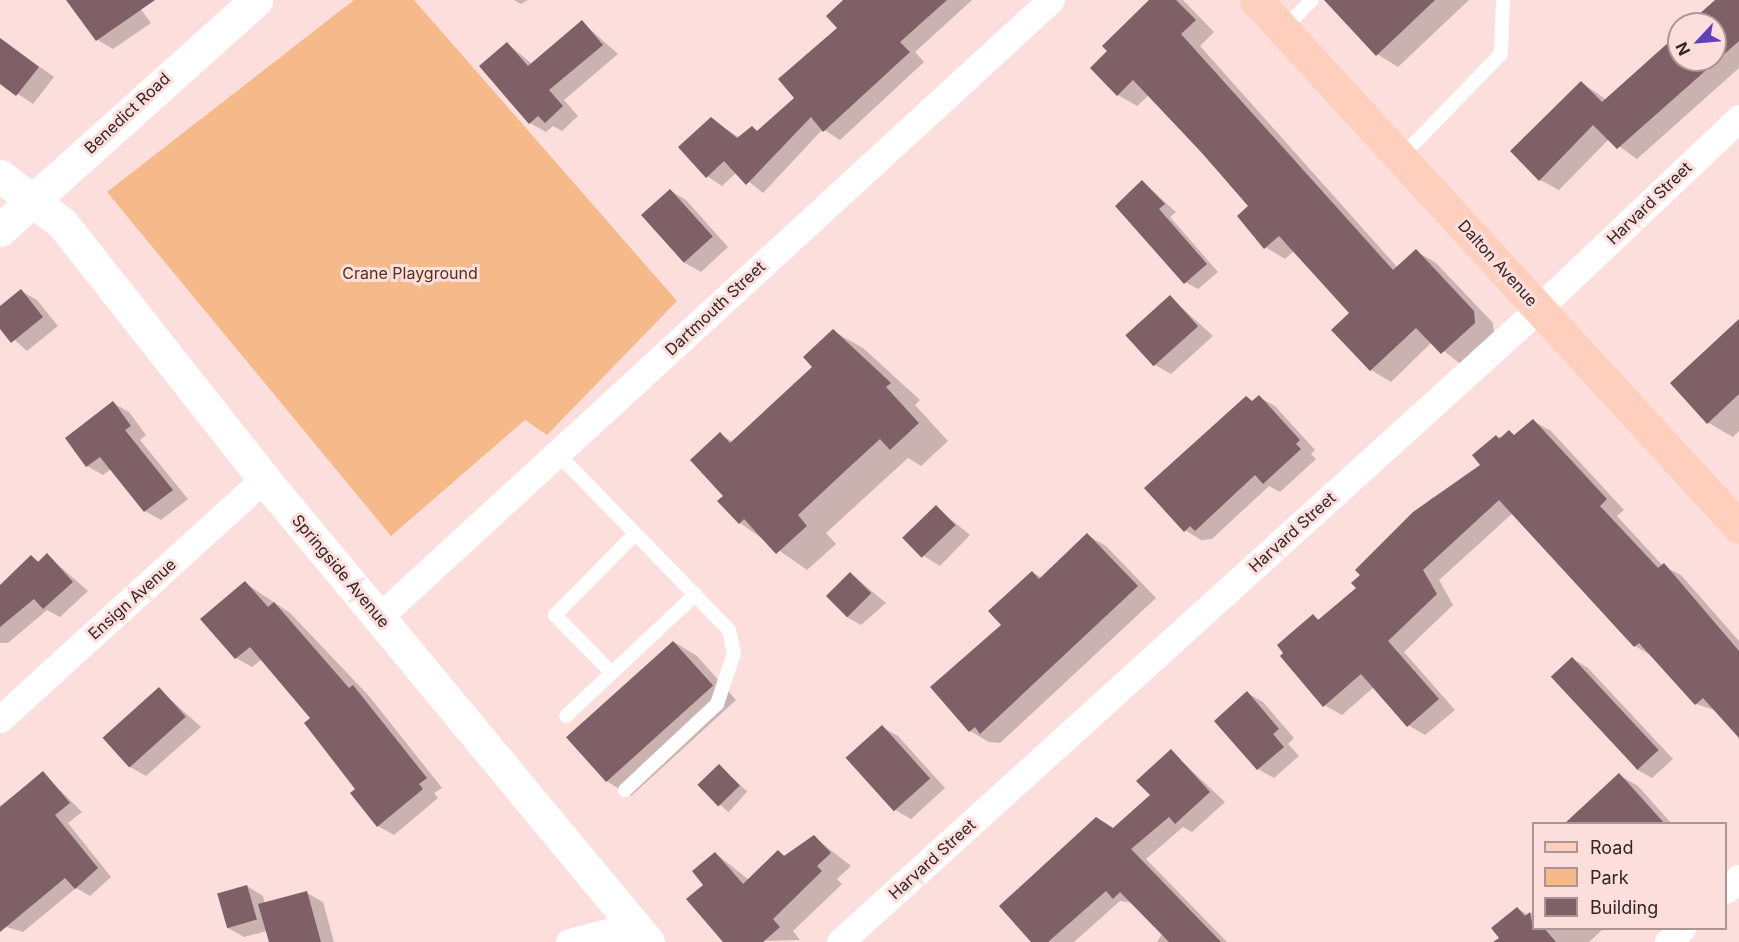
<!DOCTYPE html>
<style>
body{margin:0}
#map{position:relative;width:1739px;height:942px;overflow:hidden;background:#fcdfdd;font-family:Inter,sans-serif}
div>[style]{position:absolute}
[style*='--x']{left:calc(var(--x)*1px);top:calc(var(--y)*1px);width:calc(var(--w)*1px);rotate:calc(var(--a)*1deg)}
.green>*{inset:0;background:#f6ba8a}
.shadow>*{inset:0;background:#0003;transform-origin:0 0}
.building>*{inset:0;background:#7e6066;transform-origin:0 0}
.service>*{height:14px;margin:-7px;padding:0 7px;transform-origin:7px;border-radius:7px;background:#fff}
.minor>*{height:27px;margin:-13.5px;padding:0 13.5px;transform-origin:13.5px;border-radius:13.5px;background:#fff}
.tertiary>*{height:33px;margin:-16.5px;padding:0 16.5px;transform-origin:16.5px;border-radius:16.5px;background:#fff}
.primary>*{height:33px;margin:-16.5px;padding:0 16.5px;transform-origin:16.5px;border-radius:16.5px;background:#ffcfbd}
span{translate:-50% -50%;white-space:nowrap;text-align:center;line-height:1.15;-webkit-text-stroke:6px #fcdfdd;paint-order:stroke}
.street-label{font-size:16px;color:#342625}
.park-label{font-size:16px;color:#513319}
.legend{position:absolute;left:1532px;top:822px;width:195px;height:108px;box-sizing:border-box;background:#fcdfdd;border:2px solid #ac9593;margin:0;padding:8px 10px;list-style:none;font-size:18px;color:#342625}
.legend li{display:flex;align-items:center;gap:12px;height:30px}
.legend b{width:30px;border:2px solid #ac9593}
.north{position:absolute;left:1667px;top:12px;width:60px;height:60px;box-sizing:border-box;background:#fcdfdd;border:2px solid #ac9593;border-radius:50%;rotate:244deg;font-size:16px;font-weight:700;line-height:24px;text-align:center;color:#342625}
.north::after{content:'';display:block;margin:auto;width:21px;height:27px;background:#6140b9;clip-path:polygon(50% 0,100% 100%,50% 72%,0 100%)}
</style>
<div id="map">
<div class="green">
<div style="clip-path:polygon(354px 0,414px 0,677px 301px,547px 435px,525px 420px,391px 536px,107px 192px)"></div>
</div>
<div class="shadow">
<div style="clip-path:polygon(88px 0,134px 0,151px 23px,113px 49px,98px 40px)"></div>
<div style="clip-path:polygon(514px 0,528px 0,521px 4px)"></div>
<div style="clip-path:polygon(846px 0,972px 0,915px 52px,924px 62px,840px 140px,823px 129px,763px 193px,737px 172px,722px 186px,707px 176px,711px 119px,740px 138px,752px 128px,758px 131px,796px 98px,839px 28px)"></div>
<div style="clip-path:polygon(1151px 0,1183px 0,1214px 32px,1200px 46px,1398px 268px,1416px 251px,1436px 263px,1493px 323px,1494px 334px,1462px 365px,1432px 342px,1391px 382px,1371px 370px,1333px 330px,1351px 313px,1294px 251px,1285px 259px,1265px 247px,1251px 207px,1149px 95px,1137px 106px,1118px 95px,1109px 51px)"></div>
<div style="clip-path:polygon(1347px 0,1469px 0,1398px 67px,1377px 54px)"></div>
<div style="clip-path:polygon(1718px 0,1739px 0,1739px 68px,1637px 159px,1609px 139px,1559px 190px,1540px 180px,1582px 83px,1607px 100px,1679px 35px,1679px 60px,1715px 60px,1715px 24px,1691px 24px)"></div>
<div style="clip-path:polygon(582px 22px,618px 54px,564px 100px,578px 116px,562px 131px,553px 126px,546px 132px,530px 123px,507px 43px,532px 64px)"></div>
<div style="clip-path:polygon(0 38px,54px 77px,33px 104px,0 82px)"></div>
<div style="clip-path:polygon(1143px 182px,1176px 212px,1170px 217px,1218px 272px,1198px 289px,1185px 282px)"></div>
<div style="clip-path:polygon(671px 191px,686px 200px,728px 247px,701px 272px,685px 263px)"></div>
<div style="clip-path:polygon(21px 291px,37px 300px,58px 326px,27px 351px,0 327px,0 308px)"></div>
<div style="clip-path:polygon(1170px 297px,1213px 336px,1171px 374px,1155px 365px)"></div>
<div style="clip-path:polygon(1739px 322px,1739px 431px,1733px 437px,1707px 422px)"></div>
<div style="clip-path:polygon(833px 331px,863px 348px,920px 400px,915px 405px,948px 441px,921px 466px,908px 458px,874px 489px,826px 533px,836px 544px,807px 570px,740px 523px,725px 496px,720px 434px,733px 442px,814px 367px)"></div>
<div style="clip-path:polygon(1259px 397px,1275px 406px,1315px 450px,1311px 454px,1316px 459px,1280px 492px,1269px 486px,1212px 539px,1201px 540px,1185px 530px,1246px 398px,1254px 402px)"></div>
<div style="clip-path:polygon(113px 403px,129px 412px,146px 435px,140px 440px,188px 499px,161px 520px,145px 511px,111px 469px,103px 475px,87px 466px)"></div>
<div style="clip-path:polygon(1533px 421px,1551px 431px,1624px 510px,1617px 516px,1663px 566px,1681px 575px,1739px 641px,1739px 736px,1717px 711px,1696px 704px,1652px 656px,1635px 646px,1513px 513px,1439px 580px,1453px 605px,1404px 652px,1455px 710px,1425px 735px,1408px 725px,1374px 687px,1342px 715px,1324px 705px,1313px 616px,1320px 620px,1358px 588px,1362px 575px,1357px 570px,1433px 497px,1440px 500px,1482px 465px,1496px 437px,1516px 436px)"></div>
<div style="clip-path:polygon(936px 507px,970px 535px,940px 566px,924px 556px)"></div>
<div style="clip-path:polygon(1087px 535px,1106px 546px,1156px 598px,1000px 743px,989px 742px,970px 731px,1003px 625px,1032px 572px,1042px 578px)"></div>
<div style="clip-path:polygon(47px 555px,88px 591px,60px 617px,47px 610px,8px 643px,0 643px,0 587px,32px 557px,40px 562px)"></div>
<div style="clip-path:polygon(850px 573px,886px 603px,861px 625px,845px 616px)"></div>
<div style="clip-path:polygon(245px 583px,290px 613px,369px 696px,442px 788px,434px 793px,438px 798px,394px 835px,378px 826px,312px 719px,262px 659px,252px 667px,236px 658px)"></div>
<div style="clip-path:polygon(674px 642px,697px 656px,736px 700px,631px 796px,608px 782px,568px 739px)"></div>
<div style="clip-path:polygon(1573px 659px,1588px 668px,1673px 759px,1652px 778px,1636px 769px)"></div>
<div style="clip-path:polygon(159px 689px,201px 727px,146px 776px,130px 767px)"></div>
<div style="clip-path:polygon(1247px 693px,1263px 702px,1294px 738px,1288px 744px,1299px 756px,1274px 778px,1258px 769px,1216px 721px)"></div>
<div style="clip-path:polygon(882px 727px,898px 736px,945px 788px,911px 819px,895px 810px)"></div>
<div style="clip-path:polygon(1171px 751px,1225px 802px,1192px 832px,1183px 827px,1146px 859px,1227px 942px,1157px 942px,1163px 933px,1134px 903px,1120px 901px,1074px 942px,1033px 942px,1115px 829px,1152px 795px)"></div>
<div style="left:719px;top:766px;width:38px;height:28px;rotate:42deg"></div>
<div style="clip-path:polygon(43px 773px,82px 812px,68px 823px,111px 877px,90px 896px,76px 888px,23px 932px,0 925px,0 806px)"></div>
<div style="clip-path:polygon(1619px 775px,1638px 786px,1672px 824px,1566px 824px)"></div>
<div style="clip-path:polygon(814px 837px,851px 866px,837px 879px,842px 884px,793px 931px,800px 940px,725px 942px,705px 885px,715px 853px,749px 880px,778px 852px,786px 856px)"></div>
<div style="clip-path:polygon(247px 886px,263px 896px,265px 904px,307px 893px,323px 902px,334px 942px,270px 942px,267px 931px,244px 937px,228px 928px)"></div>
<div style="clip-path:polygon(1517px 908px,1528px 915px,1534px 911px,1534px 928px,1604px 928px,1589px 942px,1503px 942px)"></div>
</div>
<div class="building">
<div style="clip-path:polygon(66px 0,155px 0,96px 41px)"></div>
<div style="clip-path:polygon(843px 0,947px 0,900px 42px,910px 52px,823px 132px,811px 117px,746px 185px,724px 161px,706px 178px,678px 147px,711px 117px,737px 138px,752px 126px,757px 131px,794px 98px,778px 79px,837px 28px,826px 16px)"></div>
<div style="clip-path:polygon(1149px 0,1176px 0,1196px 20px,1181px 34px,1393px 270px,1416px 249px,1474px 311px,1475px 323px,1441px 354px,1416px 328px,1370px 371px,1331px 330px,1349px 313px,1279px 236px,1264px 249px,1237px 216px,1248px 206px,1202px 153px,1133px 80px,1117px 96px,1090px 68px,1107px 51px,1102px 46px)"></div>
<div style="clip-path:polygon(1324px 0,1435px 0,1376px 56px)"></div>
<div style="clip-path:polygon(1715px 0,1739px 0,1739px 41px,1617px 149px,1593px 125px,1539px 181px,1510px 151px,1581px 81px,1602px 102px,1679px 33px,1679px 60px,1715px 60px,1715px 24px,1688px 24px)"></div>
<div style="clip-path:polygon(582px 20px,603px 45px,549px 90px,563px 106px,545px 123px,538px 116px,529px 124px,479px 66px,507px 42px,528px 66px)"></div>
<div style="clip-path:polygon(0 38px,39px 67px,16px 96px,0 84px)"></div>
<div style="clip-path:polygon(1142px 180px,1165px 204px,1159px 209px,1207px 264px,1184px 284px,1115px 206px)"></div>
<div style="left:670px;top:189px;width:64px;height:39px;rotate:48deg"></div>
<div style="clip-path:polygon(21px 289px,43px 317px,11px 343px,0 329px,0 306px)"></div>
<div style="left:1170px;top:295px;width:42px;height:60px;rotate:48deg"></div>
<div style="clip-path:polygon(1739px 319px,1739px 394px,1707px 424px,1670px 383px)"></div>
<div style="clip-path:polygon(833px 329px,891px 383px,886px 387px,919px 423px,890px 450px,880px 439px,844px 472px,798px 515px,807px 526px,776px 554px,744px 519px,739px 524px,717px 501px,723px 496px,690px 460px,720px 432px,730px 443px,812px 367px,803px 357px)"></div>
<div style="clip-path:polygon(1259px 395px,1300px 440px,1296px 444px,1301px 449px,1263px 484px,1255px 475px,1195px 531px,1190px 526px,1184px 532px,1144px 488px,1246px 396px,1252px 401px)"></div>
<div style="clip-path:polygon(113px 401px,131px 426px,125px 430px,173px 490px,144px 512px,100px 457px,86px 467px,65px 438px)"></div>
<div style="clip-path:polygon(1533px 419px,1607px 499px,1600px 506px,1658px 568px,1664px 563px,1739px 651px,1739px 738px,1703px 698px,1695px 705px,1639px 643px,1634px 647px,1499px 500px,1423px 570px,1437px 594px,1388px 641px,1439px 699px,1407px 727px,1361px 674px,1323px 707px,1280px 656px,1283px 653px,1277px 645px,1313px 614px,1318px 620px,1356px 588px,1351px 583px,1360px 575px,1355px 570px,1413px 512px,1480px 465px,1472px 455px,1496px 435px,1499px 439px,1509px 430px,1514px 435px)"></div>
<div style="left:936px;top:505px;width:28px;height:47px;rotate:46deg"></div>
<div style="clip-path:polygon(1087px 533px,1138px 586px,980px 734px,975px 727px,969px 732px,930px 687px,1001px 625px,988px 611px,1032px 571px,1039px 579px)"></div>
<div style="clip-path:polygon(47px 553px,73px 582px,43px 609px,34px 599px,0 627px,0 585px,31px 555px,38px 562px)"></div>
<div style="left:850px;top:572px;width:30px;height:34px;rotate:45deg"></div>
<div style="clip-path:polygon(245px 581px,268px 607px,274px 602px,349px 688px,353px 685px,427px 778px,419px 784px,423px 789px,377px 827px,350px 793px,355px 789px,304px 723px,310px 718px,250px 647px,235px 659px,200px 619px)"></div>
<div style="left:673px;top:641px;width:60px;height:144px;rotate:48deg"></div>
<div style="left:1572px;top:657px;width:127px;height:29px;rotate:47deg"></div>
<div style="left:159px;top:687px;width:40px;height:76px;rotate:48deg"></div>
<div style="clip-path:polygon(1247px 691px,1279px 729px,1273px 734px,1284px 747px,1257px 770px,1214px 721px)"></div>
<div style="left:882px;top:725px;width:72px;height:49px;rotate:48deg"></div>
<div style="clip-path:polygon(1171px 749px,1210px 792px,1175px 824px,1169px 817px,1131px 849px,1221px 942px,1169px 942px,1120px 892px,1113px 899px,1106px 891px,1048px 942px,1031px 942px,999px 906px,1096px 817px,1113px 828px,1150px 795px,1136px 781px)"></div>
<div style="left:719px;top:764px;width:30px;height:30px;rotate:46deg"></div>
<div style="clip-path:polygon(43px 771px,70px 803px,55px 815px,98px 868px,75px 889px,65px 878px,0 932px,0 807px)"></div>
<div style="clip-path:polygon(1619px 773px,1665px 824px,1564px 824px)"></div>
<div style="clip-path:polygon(814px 835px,831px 853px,817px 866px,822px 871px,773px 919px,780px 927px,763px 942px,723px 942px,686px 899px,703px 885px,692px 871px,715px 852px,743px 884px,778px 850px,784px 856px)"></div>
<div style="left:247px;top:885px;width:36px;height:31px;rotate:74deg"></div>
<div style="clip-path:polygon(307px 891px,321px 942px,269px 942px,258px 904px)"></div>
<div style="clip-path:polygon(1517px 907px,1525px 916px,1530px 912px,1533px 928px,1544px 928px,1556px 942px,1493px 942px,1499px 938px,1491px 928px)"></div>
</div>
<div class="service">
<div style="--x:1283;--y:29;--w:41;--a:-45"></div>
<div style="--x:1402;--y:156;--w:142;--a:-45.9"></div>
<div style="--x:1501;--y:54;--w:54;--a:-87.9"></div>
<div style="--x:557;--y:453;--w:247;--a:45.8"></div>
<div style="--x:729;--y:630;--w:24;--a:78"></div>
<div style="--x:734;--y:653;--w:54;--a:108.4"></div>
<div style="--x:717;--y:704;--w:126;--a:136.9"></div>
<div style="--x:612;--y:673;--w:81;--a:-134.5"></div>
<div style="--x:555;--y:615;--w:114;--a:-45.4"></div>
<div style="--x:566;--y:716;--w:177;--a:-43.2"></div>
</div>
<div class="minor">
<div style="--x:379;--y:617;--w:912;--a:-42.56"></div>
<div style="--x:0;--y:719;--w:357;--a:-42.3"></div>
<div style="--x:1726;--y:890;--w:18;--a:-43"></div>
<div style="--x:569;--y:942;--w:67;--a:-14.7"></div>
<div style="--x:840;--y:942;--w:942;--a:-42.2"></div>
<div style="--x:1538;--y:309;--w:277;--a:-43.5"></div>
<div style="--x:1668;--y:942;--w:20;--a:-45"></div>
</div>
<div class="tertiary">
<div style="--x:0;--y:176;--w:78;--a:37.2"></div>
<div style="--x:62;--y:223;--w:326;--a:51.7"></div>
<div style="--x:264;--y:479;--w:602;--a:50.33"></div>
<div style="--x:0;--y:230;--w:344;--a:-41.9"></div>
</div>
<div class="primary">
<div style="--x:1256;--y:0;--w:715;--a:47.49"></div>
</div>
<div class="street-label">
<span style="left:127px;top:113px;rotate:-43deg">Benedict Road</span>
<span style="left:1649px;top:203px;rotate:-44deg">Harvard Street</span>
<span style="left:1498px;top:263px;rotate:48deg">Dalton Avenue</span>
<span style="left:715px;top:308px;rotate:-43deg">Dartmouth Street</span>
<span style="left:1292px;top:532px;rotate:-42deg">Harvard Street</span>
<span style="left:341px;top:571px;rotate:50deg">Springside Avenue</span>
<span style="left:132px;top:599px;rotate:-42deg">Ensign Avenue</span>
<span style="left:932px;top:859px;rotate:-42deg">Harvard Street</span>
</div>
<div class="park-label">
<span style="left:410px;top:273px">Crane Playground</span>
</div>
<ul class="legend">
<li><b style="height:8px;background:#ffcfbd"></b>Road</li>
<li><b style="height:16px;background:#f6ba8a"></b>Park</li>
<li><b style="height:16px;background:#7e6066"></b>Building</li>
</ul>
<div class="north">N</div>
</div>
